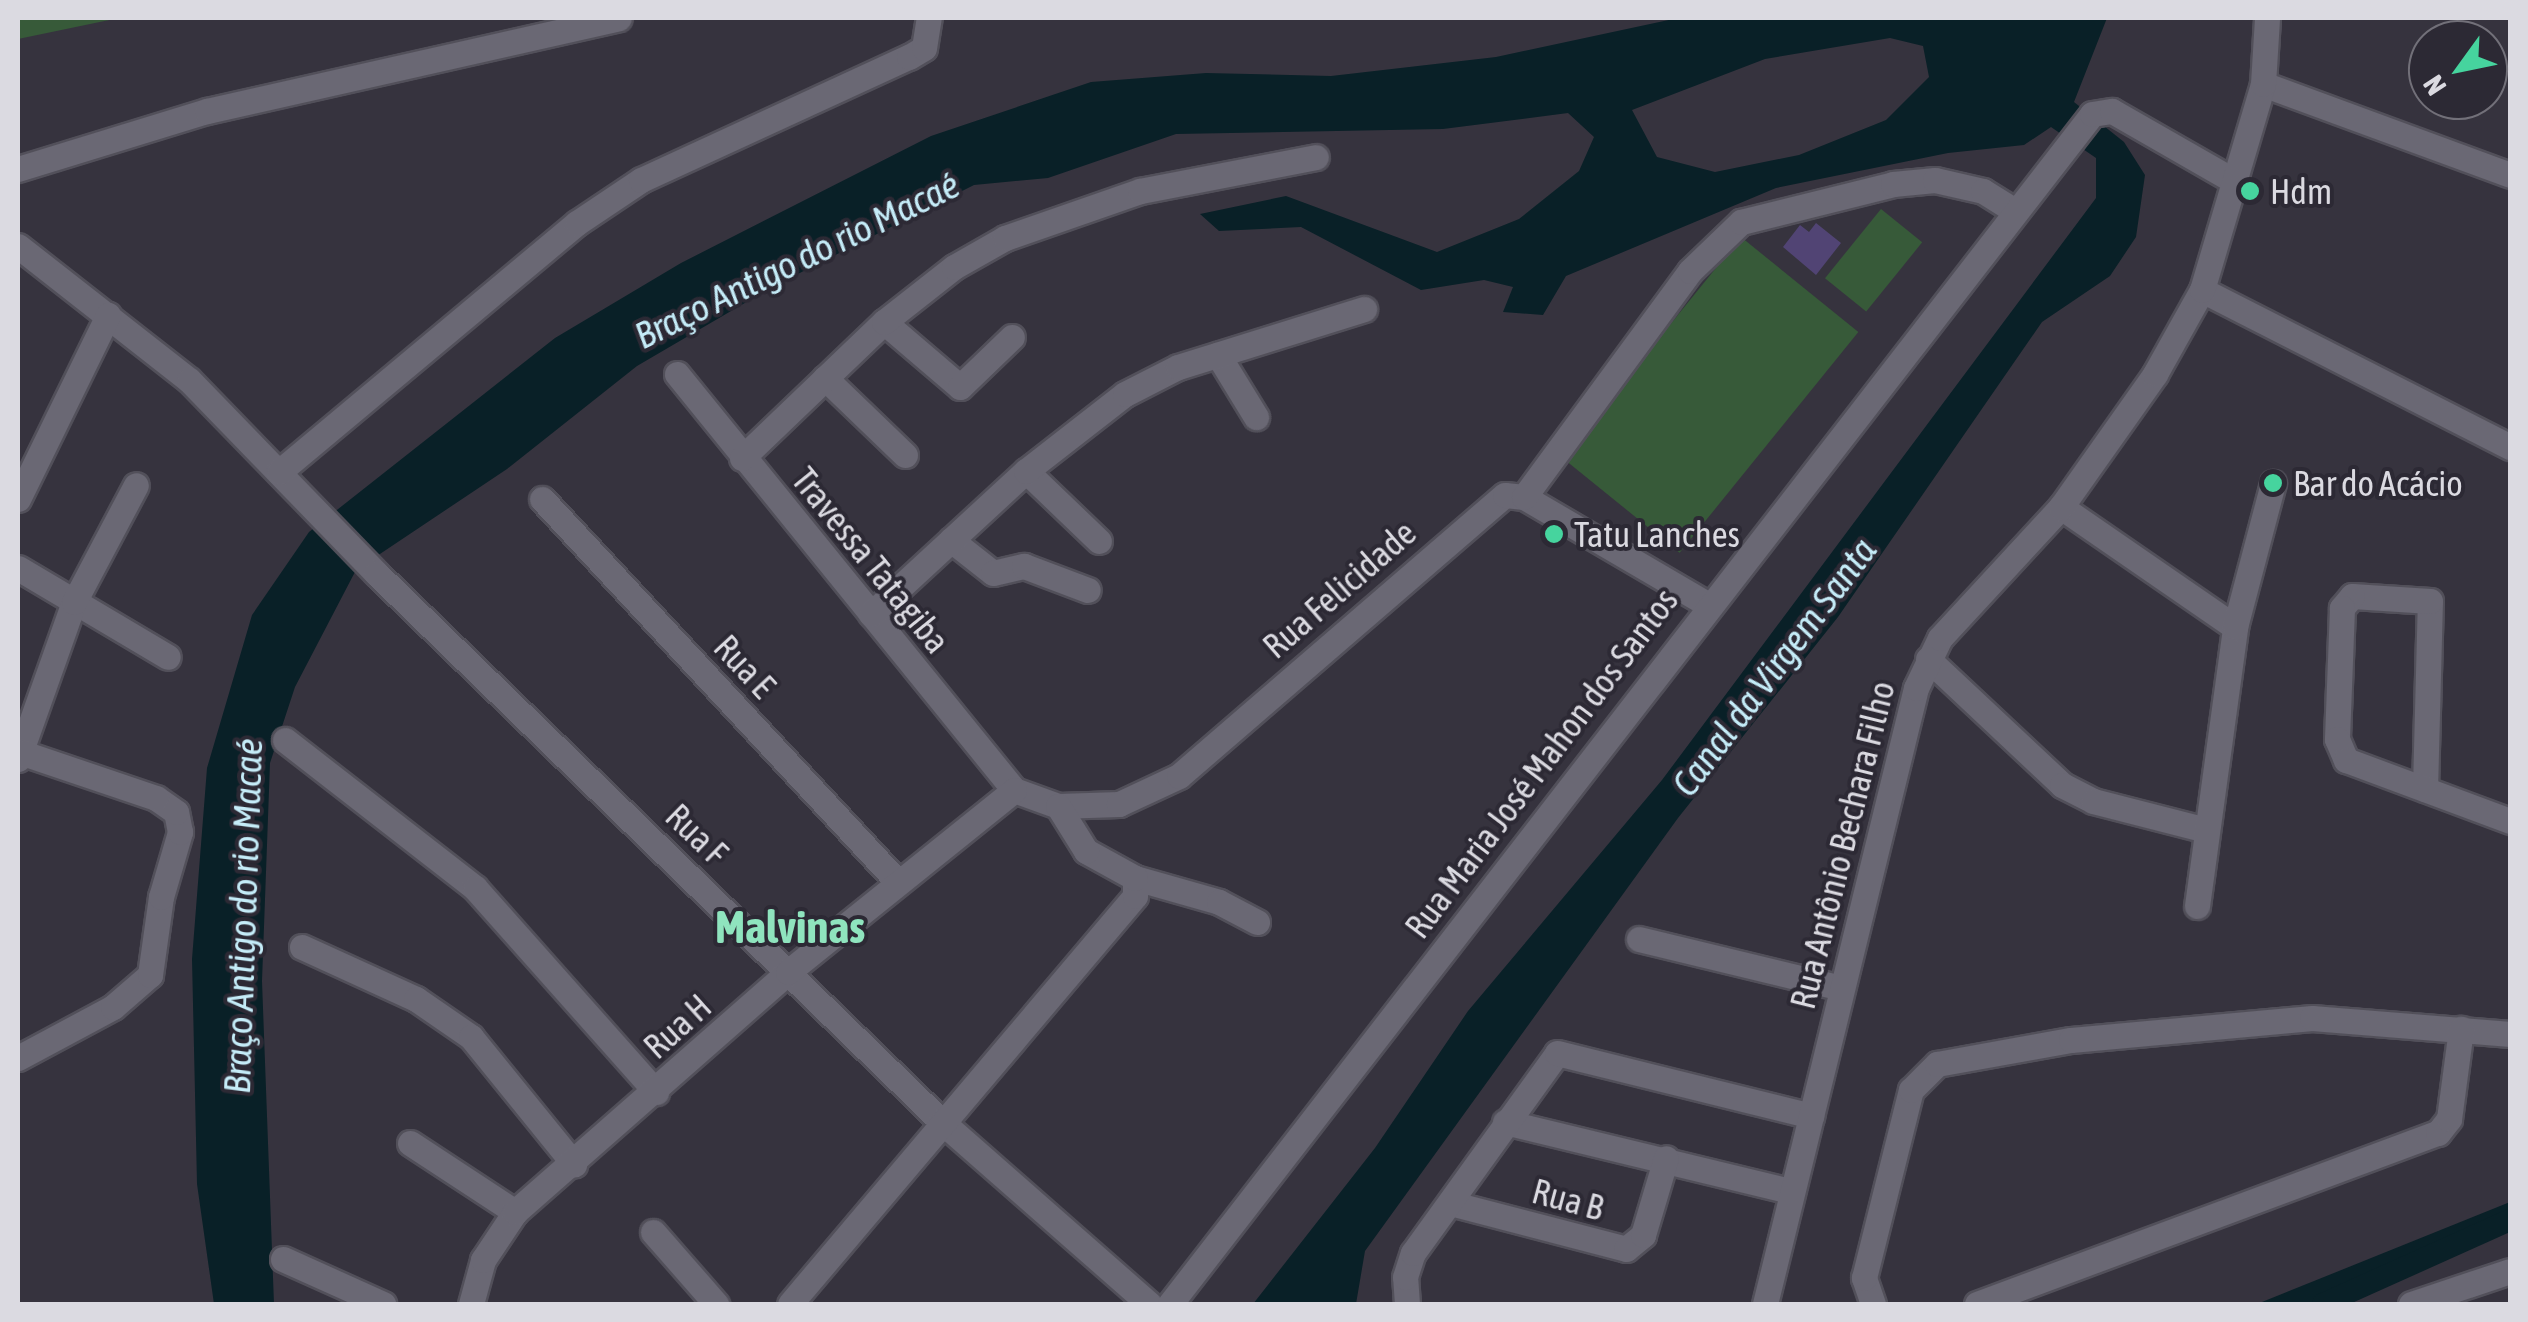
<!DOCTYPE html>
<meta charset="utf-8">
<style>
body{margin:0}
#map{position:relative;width:2528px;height:1322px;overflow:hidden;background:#36333e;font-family:"Asap Condensed",sans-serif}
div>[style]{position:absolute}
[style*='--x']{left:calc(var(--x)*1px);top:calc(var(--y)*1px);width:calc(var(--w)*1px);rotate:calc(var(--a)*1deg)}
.green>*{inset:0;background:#375a39;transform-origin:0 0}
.water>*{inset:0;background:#092027}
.canal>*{height:22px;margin:-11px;padding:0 11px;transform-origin:11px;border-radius:11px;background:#092027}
.building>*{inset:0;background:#514474}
.roads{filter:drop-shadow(2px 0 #52505a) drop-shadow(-2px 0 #52505a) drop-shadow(0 2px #52505a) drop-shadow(0 -2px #52505a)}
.minor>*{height:25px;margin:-12.5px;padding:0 12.5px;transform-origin:12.5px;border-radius:12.5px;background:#6a6874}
.dots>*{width:28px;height:28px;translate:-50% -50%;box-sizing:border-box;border:5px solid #2c2934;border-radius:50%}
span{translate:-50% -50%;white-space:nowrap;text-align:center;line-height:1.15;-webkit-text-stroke:8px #2c2934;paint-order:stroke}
.poi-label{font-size:35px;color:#dbdae1}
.left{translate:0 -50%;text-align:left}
.street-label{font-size:35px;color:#dbdae1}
.water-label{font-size:38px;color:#c5ecf8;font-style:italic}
.district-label{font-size:45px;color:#8fe4be;font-weight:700}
.frame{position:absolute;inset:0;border:20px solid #dbdae1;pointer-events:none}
.north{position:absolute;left:2408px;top:20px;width:100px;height:100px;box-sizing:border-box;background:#2c2934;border:2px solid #727079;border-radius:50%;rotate:237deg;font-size:28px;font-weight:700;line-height:40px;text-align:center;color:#dbdae1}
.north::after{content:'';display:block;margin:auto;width:35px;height:45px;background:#46d49e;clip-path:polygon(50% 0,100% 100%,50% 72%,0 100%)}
</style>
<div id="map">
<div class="green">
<div style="clip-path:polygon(18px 18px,119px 18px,18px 39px)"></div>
<div style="left:1881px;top:209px;width:53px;height:89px;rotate:39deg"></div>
<div style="left:1741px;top:237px;width:151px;height:284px;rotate:39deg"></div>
</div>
<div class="water">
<div style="clip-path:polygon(evenodd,1678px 18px,2107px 18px,2074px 102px,2124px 142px,2145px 175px,2136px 237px,2110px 276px,2042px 322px,1838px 617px,1678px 818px,1365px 1251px,1356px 1304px,1253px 1304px,1375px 1148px,1468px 1011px,1662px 780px,2096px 198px,2096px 158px,2051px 127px,2024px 145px,1948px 153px,1776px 188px,1566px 276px,1543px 315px,1503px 312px,1513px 287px,1484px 280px,1421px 290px,1301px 227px,1219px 231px,1200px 214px,1286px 196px,1437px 252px,1519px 219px,1579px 171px,1594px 137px,1568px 113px,1443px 129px,1176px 134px,1048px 178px,974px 185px,774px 286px,637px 366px,507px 469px,356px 570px,295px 687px,270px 763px,262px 981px,274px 1304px,214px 1304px,197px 1184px,192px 959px,207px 768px,252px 615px,309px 532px,555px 338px,681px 263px,931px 136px,1091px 82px,1206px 73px,1331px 76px,1496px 57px,1678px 18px,1890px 38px,1923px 46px,1929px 77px,1886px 120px,1799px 155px,1715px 172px,1657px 157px,1632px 110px,1765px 59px,1890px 38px)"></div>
<div style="clip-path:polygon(2510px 1202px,2510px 1225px,2320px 1304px,2257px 1304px)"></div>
</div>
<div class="canal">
<div style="--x:2323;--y:1304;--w:205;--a:-24.2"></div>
</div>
<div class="building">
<div style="clip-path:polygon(1816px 223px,1841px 243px,1816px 275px,1783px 247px,1800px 225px,1809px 232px)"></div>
</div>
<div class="roads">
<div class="minor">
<div style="--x:2263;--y:84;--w:263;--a:20.2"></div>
<div style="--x:18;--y:169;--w:198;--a:-17.1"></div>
<div style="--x:207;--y:111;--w:422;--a:-12.7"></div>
<div style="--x:18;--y:246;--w:217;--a:38.1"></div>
<div style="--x:189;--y:380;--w:269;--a:45.9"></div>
<div style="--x:376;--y:573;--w:789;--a:44.13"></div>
<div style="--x:942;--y:1122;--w:276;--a:41.3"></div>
<div style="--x:2202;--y:290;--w:346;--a:27"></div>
<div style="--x:884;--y:322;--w:100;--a:40.5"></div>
<div style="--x:960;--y:387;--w:72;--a:-43.9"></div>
<div style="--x:1218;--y:355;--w:73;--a:58.5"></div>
<div style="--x:677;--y:374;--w:535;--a:50.99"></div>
<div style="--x:1014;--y:790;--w:47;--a:20"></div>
<div style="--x:1058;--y:806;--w:61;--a:-1.9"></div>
<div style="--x:1119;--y:804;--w:66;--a:-25"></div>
<div style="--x:1179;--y:776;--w:430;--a:-40.8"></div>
<div style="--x:1505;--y:495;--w:19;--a:6"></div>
<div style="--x:1524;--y:497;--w:212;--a:30.3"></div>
<div style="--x:825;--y:378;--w:111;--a:43.9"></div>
<div style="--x:742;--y:458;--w:197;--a:-43.8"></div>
<div style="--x:884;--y:322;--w:89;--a:-38.2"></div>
<div style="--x:954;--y:267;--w:59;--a:-29.6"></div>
<div style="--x:1005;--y:238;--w:143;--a:-19.2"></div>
<div style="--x:1140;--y:191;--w:179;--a:-10.9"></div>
<div style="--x:1026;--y:471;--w:101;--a:43.8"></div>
<div style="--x:279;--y:472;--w:388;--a:-39.9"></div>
<div style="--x:577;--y:223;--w:77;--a:-33.9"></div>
<div style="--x:641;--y:180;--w:295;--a:-24.7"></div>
<div style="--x:909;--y:57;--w:17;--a:-31"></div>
<div style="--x:924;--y:48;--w:30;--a:-81"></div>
<div style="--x:1524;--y:497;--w:280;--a:-53.7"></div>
<div style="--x:1690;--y:271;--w:71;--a:-43.9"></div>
<div style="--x:1741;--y:222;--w:157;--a:-14"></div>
<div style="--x:1893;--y:184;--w:42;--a:-5.4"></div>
<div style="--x:1935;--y:180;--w:49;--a:12.9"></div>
<div style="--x:1983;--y:191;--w:38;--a:32"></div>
<div style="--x:18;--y:499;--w:205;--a:-63.9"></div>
<div style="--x:542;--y:499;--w:521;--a:47.1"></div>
<div style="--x:2061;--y:507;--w:211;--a:34.6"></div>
<div style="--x:951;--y:540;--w:53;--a:38.2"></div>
<div style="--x:993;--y:573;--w:32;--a:-13"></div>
<div style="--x:1024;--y:566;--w:68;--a:20.6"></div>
<div style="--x:18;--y:568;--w:174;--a:30.7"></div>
<div style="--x:871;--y:614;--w:211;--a:-42.7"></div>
<div style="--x:1026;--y:471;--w:125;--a:-37.9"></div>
<div style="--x:1125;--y:394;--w:59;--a:-27"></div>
<div style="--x:1178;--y:367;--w:195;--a:-17.3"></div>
<div style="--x:1928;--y:659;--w:184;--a:43.2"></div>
<div style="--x:2062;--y:785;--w:35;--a:27"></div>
<div style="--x:2093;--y:801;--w:117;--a:14.4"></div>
<div style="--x:285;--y:740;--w:241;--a:37.9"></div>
<div style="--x:475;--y:888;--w:273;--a:48.4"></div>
<div style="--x:18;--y:759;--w:167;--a:-70.4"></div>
<div style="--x:74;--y:602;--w:132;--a:-62.1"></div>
<div style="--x:2425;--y:789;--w:188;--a:-88.5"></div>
<div style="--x:2430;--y:601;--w:78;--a:-176.3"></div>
<div style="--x:2352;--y:596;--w:16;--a:130"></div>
<div style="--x:2342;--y:608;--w:131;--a:92.2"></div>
<div style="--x:2337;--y:739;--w:23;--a:67"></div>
<div style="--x:2346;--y:760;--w:175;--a:20.4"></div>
<div style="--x:1135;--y:878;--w:87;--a:15.9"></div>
<div style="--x:1219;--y:902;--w:43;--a:27.8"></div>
<div style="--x:2197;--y:906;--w:282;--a:-82.2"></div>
<div style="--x:2235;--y:627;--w:149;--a:-75.2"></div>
<div style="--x:1639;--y:939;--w:208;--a:13.6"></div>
<div style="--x:302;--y:947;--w:125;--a:24.5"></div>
<div style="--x:416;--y:999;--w:67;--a:34.6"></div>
<div style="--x:471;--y:1037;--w:164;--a:51"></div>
<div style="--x:18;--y:1058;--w:108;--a:-28.2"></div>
<div style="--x:113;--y:1007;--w:49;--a:-40.9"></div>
<div style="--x:150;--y:975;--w:79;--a:-82"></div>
<div style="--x:161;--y:897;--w:68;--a:-73.7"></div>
<div style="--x:180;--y:832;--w:20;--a:-101"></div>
<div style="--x:176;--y:812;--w:24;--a:-145"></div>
<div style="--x:156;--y:798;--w:144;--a:-161.3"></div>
<div style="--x:1505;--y:1122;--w:293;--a:13.6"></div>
<div style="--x:410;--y:1143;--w:126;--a:33.3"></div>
<div style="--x:1450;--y:1203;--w:182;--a:14.6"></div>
<div style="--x:1626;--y:1249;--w:22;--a:-39"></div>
<div style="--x:1643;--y:1235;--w:80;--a:-73.4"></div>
<div style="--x:653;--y:1232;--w:96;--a:48.8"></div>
<div style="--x:283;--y:1259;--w:110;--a:24.2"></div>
<div style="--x:471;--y:1304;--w:46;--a:-74.7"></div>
<div style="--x:483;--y:1260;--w:58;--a:-56.3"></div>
<div style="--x:515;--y:1212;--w:363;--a:-41.3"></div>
<div style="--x:788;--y:972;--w:290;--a:-38.8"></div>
<div style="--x:790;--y:1304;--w:534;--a:-49.78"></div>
<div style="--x:1135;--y:896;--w:18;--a:-90"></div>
<div style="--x:1135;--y:878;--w:56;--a:-151.1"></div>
<div style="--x:1086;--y:851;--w:53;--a:-121.9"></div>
<div style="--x:1170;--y:1304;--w:1505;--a:-52.23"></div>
<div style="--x:2092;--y:114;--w:20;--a:-9"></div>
<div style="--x:2112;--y:111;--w:143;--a:29.8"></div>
<div style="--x:1407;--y:1304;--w:27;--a:-94"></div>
<div style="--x:1405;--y:1277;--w:25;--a:-72"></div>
<div style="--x:1413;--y:1253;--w:246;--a:-54.2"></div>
<div style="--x:1557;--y:1053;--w:262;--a:13.9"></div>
<div style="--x:1765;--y:1304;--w:634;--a:-76.23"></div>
<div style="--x:1916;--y:688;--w:55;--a:-64.4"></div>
<div style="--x:1940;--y:638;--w:178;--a:-47.3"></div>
<div style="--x:2061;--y:507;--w:163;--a:-54.7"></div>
<div style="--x:2155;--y:374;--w:96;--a:-60.8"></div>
<div style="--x:2202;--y:290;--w:215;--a:-73.5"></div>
<div style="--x:2263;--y:84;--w:66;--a:-86.5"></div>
<div style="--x:1873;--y:1304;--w:28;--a:-109"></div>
<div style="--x:1864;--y:1278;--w:194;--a:-76"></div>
<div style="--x:1911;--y:1090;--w:37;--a:-45"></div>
<div style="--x:1937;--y:1064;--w:136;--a:-10.2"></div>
<div style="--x:2071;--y:1040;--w:242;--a:-5.2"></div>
<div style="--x:2312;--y:1018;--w:199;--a:4.6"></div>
<div style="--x:1977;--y:1304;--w:492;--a:-20.4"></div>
<div style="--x:2438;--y:1133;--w:18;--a:-52"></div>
<div style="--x:2449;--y:1119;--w:91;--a:-82.4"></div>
<div style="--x:2411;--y:1304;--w:104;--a:-18.4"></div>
</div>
</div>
<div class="dots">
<div style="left:2250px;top:191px;background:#46d49e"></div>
<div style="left:2273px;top:483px;background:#46d49e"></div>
<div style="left:1554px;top:534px;background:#46d49e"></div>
</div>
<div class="poi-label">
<span class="left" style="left:2270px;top:191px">Hdm</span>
<span class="left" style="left:2293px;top:483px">Bar do Acácio</span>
<span class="left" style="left:1574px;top:534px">Tatu Lanches</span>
</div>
<div class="street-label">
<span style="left:871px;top:560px;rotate:51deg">Travessa Tatagiba</span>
<span style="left:1339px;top:589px;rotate:-41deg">Rua Felicidade</span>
<span style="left:745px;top:666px;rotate:47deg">Rua E</span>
<span style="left:1541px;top:763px;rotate:-53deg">Rua Maria José Mahon dos Santos</span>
<span style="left:697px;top:834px;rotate:44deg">Rua F</span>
<span style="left:1842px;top:845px;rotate:-76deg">Rua Antônio Bechara Filho</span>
<span style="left:677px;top:1026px;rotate:-42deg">Rua H</span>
<span style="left:1568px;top:1199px;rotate:15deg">Rua B</span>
</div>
<div class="water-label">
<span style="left:797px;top:260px;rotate:-26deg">Braço Antigo do rio Macaé</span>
<span style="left:1774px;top:667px;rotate:-53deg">Canal da Virgem Santa</span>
<span style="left:243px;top:916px;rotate:-88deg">Braço Antigo do rio Macaé</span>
</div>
<div class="district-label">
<span style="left:790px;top:928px">Malvinas</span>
</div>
<div class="frame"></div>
<div class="north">N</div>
</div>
